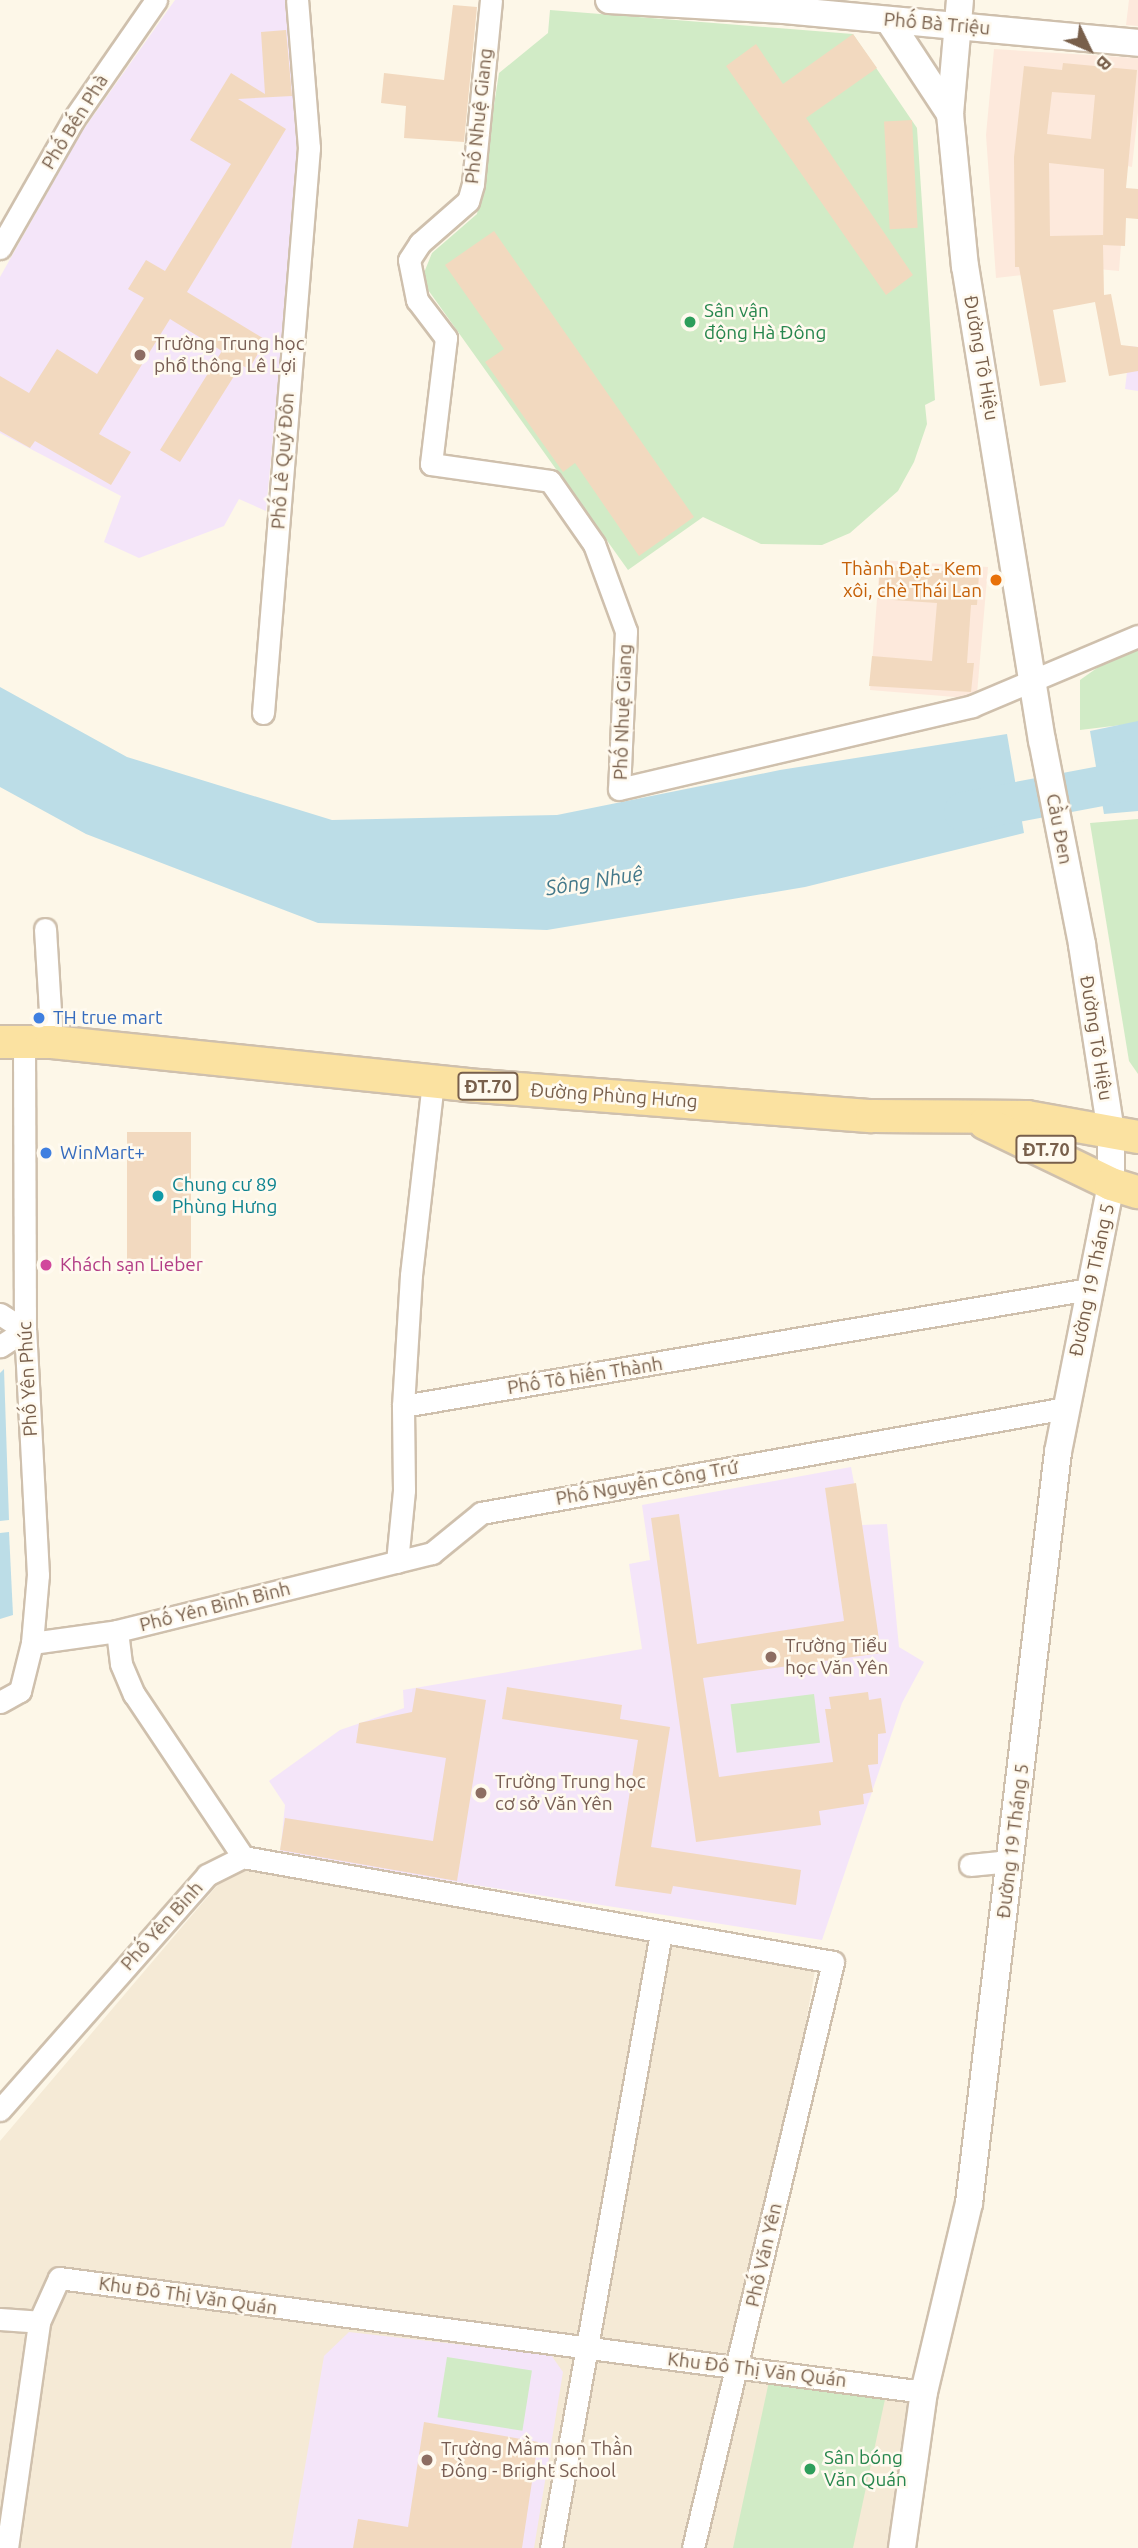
<!DOCTYPE html>
<meta charset="utf-8">
<style>
body{margin:0}
#map{position:relative;width:1138px;height:2548px;overflow:hidden;background:#fdf7e8;font-family:Ubuntu,sans-serif}
div>[style]{position:absolute}
[style*='--x']{left:calc(var(--x)*1px);top:calc(var(--y)*1px);width:calc(var(--w)*1px);rotate:calc(var(--a)*1deg)}
.residential>*{inset:0;background:#f5ead6}
.commercial>*{inset:0;background:#fde9dc}
.education>*{inset:0;background:#f4e5f9}
.green>*{inset:0;background:#d1ebc6;transform-origin:0 0}
.water>*{inset:0;background:#bcdde7}
.river>*{height:40px;margin:-20px;padding:0 20px;transform-origin:20px;border-radius:20px;background:#bcdde7}
.building>*{inset:0;background:#f2d9bf;transform-origin:0 0}
.roads{filter:drop-shadow(2px 0 #cfc0ad) drop-shadow(-2px 0 #cfc0ad) drop-shadow(0 2px #cfc0ad) drop-shadow(0 -2px #cfc0ad)}
.minor>*{height:21px;margin:-10.5px;padding:0 10.5px;transform-origin:10.5px;border-radius:10.5px;background:#fff}
.tertiary>*{height:26px;margin:-13px;padding:0 13px;transform-origin:13px;border-radius:13px;background:#fff}
.primary>*{height:32px;margin:-16px;padding:0 16px;transform-origin:16px;border-radius:16px;background:#fbe2a1}
.dots>*{width:19px;height:19px;translate:-50% -50%;box-sizing:border-box;border:4px solid #fffaef;border-radius:50%}
span{translate:-50% -50%;white-space:nowrap;text-align:center;line-height:1.15;-webkit-text-stroke:5px #fffaef;paint-order:stroke}
.shield-label span{padding:2px 5px;background:#fffaef;border:2px solid;border-radius:5px;-webkit-text-stroke-width:0}
.shield-label{font-size:18px;color:#785f4b;font-weight:700}
.street-label{font-size:19px;color:#785f4b}
.leisure-label{font-size:19px;color:#27864d}
.left{translate:0 -50%;text-align:left}
.education-label{font-size:19px;color:#785e54}
.food-label{font-size:19px;color:#c56008}
.right{translate:-100% -50%;text-align:right}
.shop-label{font-size:19px;color:#366cbe}
.culture-label{font-size:19px;color:#0d838f}
.hotel-label{font-size:19px;color:#b23c85}
.water-label{font-size:21px;color:#44798b;font-style:italic}
.north{position:absolute;left:1054px;top:14px;width:70px;height:70px;-webkit-text-stroke:5px #fffaef;paint-order:stroke;rotate:134deg;font-size:19px;font-weight:700;line-height:28px;text-align:center;color:#785f4b}
.north::after{content:'';display:block;margin:auto;width:24px;height:32px;background:#785f4b;clip-path:polygon(50% 0,100% 100%,50% 72%,0 100%)}
</style>
<div id="map">
<div class="residential">
<div style="clip-path:polygon(232px 1868px,815px 1970px,748px 2362px,938px 2388px,905px 2548px,0 2548px,0 2141px)"></div>
</div>
<div class="commercial">
<div style="clip-path:polygon(1129px 0,1138px 0,1138px 26px,1126px 25px)"></div>
<div style="clip-path:polygon(994px 49px,1138px 58px,1138px 112px,1132px 167px,1127px 166px,1119px 271px,1087px 268px,996px 278px,986px 135px)"></div>
<div style="clip-path:polygon(880px 560px,988px 567px,977px 694px,967px 698px,870px 690px)"></div>
</div>
<div class="education">
<div style="clip-path:polygon(175px 0,291px 0,297px 113px,296px 192px,266px 511px,239px 499px,224px 526px,139px 558px,104px 542px,121px 496px,0 433px,0 277px,81px 133px)"></div>
<div style="clip-path:polygon(1130px 346px,1138px 347px,1138px 391px,1125px 389px)"></div>
<div style="clip-path:polygon(851px 1467px,862px 1525px,887px 1524px,899px 1647px,924px 1662px,902px 1703px,822px 1940px,280px 1854px,285px 1805px,269px 1781px,340px 1730px,404px 1708px,403px 1690px,642px 1649px,629px 1564px,650px 1560px,642px 1505px)"></div>
<div style="clip-path:polygon(349px 2332px,551px 2355px,563px 2372px,534px 2548px,291px 2548px,324px 2356px)"></div>
</div>
<div class="green">
<div style="clip-path:polygon(550px 10px,853px 34px,917px 128px,935px 400px,925px 405px,927px 424px,914px 462px,898px 491px,850px 533px,822px 545px,761px 544px,703px 517px,628px 570px,421px 280px,432px 253px,477px 214px,499px 73px,548px 33px)"></div>
<div style="clip-path:polygon(1138px 639px,1138px 723px,1080px 730px,1080px 680px)"></div>
<div style="clip-path:polygon(1138px 819px,1138px 1074px,1129px 1061px,1090px 823px)"></div>
<div style="left:814px;top:1694px;width:49px;height:84px;rotate:83deg"></div>
<div style="left:447px;top:2357px;width:86px;height:61px;rotate:9deg"></div>
<div style="clip-path:polygon(771px 2372px,887px 2390px,853px 2548px,733px 2548px)"></div>
</div>
<div class="water">
<div style="clip-path:polygon(0 687px,127px 757px,332px 820px,557px 815px,780px 770px,1007px 734px,1024px 833px,805px 887px,547px 930px,318px 923px,86px 834px,0 787px)"></div>
<div style="clip-path:polygon(1138px 721px,1138px 811px,1104px 814px,1090px 731px)"></div>
<div style="clip-path:polygon(4px 1369px,9px 1520px,0 1521px,0 1373px)"></div>
<div style="clip-path:polygon(9px 1532px,13px 1615px,0 1619px,0 1533px)"></div>
</div>
<div class="river">
<div style="--x:964;--y:812;--w:177;--a:-10.7"></div>
</div>
<div class="building">
<div style="clip-path:polygon(453px 5px,477px 7px,464px 142px,404px 138px,406px 106px,381px 103px,384px 73px,444px 80px)"></div>
<div style="clip-path:polygon(286px 30px,292px 96px,238px 99px,286px 129px,187px 292px,266px 340px,249px 369px,241px 365px,180px 462px,160px 450px,222px 351px,170px 319px,99px 434px,131px 452px,111px 485px,35px 441px,30px 448px,0 431px,0 376px,29px 393px,57px 349px,97px 374px,144px 298px,128px 289px,146px 260px,165px 271px,231px 164px,190px 140px,231px 73px,265px 94px,261px 32px)"></div>
<div style="clip-path:polygon(853px 34px,877px 68px,806px 118px,913px 275px,886px 295px,726px 66px,756px 44px,783px 84px)"></div>
<div style="clip-path:polygon(evenodd,1063px 63px,1137px 70px,1126px 188px,1138px 189px,1138px 219px,1126px 218px,1125px 246px,1103px 245px,1104px 295px,1111px 294px,1121px 345px,1138px 347px,1138px 371px,1109px 376px,1095px 302px,1053px 310px,1066px 382px,1040px 386px,1019px 267px,1015px 267px,1014px 157px,1024px 66px,1062px 70px,1063px 63px,1052px 92px,1095px 95px,1091px 139px,1047px 134px,1052px 92px,1063px 63px,1049px 163px,1104px 169px,1103px 242px,1103px 235px,1050px 236px,1049px 163px)"></div>
<div style="left:912px;top:120px;width:108px;height:28px;rotate:87deg"></div>
<div style="clip-path:polygon(494px 231px,694px 517px,639px 556px,575px 463px,563px 472px,485px 362px,504px 349px,445px 265px)"></div>
<div style="clip-path:polygon(880px 566px,979px 574px,977px 605px,971px 605px,967px 663px,974px 663px,971px 692px,869px 686px,872px 656px,932px 661px,937px 603px,878px 599px)"></div>
<div style="left:127px;top:1132px;width:64px;height:127px"></div>
<div style="clip-path:polygon(856px 1483px,881px 1653px,703px 1678px,719px 1777px,833px 1762px,825px 1709px,831px 1709px,829px 1697px,868px 1692px,869px 1700px,881px 1698px,886px 1733px,878px 1734px,878px 1764px,868px 1765px,873px 1792px,863px 1794px,864px 1804px,819px 1811px,821px 1825px,696px 1842px,651px 1518px,679px 1514px,697px 1644px,844px 1621px,825px 1488px)"></div>
<div style="clip-path:polygon(507px 1687px,622px 1705px,620px 1719px,670px 1727px,651px 1847px,801px 1870px,796px 1905px,673px 1886px,671px 1894px,615px 1886px,638px 1740px,502px 1719px)"></div>
<div style="clip-path:polygon(416px 1688px,486px 1700px,457px 1881px,280px 1850px,285px 1818px,433px 1841px,446px 1758px,356px 1743px,359px 1723px,412px 1712px)"></div>
<div style="clip-path:polygon(424px 2422px,538px 2442px,522px 2548px,353px 2548px,358px 2519px,408px 2527px)"></div>
</div>
<div class="roads">
<div class="minor">
<div style="--x:491;--y:0;--w:185;--a:95.6"></div>
<div style="--x:473;--y:184;--w:18;--a:106"></div>
<div style="--x:468;--y:201;--w:64;--a:138.8"></div>
<div style="--x:420;--y:243;--w:20;--a:123"></div>
<div style="--x:409;--y:260;--w:41;--a:78.7"></div>
<div style="--x:417;--y:300;--w:48;--a:52.7"></div>
<div style="--x:446;--y:338;--w:127;--a:96.8"></div>
<div style="--x:431;--y:464;--w:120;--a:8.1"></div>
<div style="--x:550;--y:481;--w:77;--a:55.1"></div>
<div style="--x:594;--y:544;--w:93;--a:69.8"></div>
<div style="--x:626;--y:631;--w:158;--a:92.5"></div>
<div style="--x:619;--y:789;--w:363;--a:-13.2"></div>
<div style="--x:972;--y:706;--w:180;--a:-22.9"></div>
<div style="--x:0;--y:248;--w:147;--a:-60.3"></div>
<div style="--x:73;--y:120;--w:146;--a:-55.3"></div>
<div style="--x:263;--y:713;--w:567;--a:-85.35"></div>
<div style="--x:309;--y:148;--w:148;--a:-94.6"></div>
<div style="--x:45;--y:929;--w:113;--a:86.5"></div>
<div style="--x:0;--y:1314;--w:30;--a:33"></div>
<div style="--x:25;--y:1330;--w:30;--a:147"></div>
<div style="--x:403;--y:1406;--w:696;--a:-9.68"></div>
<div style="--x:397;--y:1562;--w:72;--a:-84.4"></div>
<div style="--x:404;--y:1490;--w:84;--a:-90.7"></div>
<div style="--x:403;--y:1406;--w:131;--a:-86.5"></div>
<div style="--x:411;--y:1275;--w:195;--a:-83.5"></div>
<div style="--x:117;--y:1631;--w:33;--a:83"></div>
<div style="--x:121;--y:1664;--w:33;--a:67"></div>
<div style="--x:134;--y:1694;--w:196;--a:56.2"></div>
<div style="--x:32;--y:1643;--w:86;--a:-8"></div>
<div style="--x:117;--y:1631;--w:325;--a:-13.9"></div>
<div style="--x:432;--y:1553;--w:63;--a:-39.2"></div>
<div style="--x:481;--y:1513;--w:594;--a:-10.18"></div>
<div style="--x:0;--y:1702;--w:23;--a:-29"></div>
<div style="--x:20;--y:1691;--w:49;--a:-76"></div>
<div style="--x:32;--y:1643;--w:68;--a:-85"></div>
<div style="--x:38;--y:1575;--w:245;--a:-93"></div>
<div style="--x:25;--y:1330;--w:287;--a:-90.2"></div>
<div style="--x:243;--y:1857;--w:599;--a:10.09"></div>
<div style="--x:833;--y:1962;--w:602;--a:103.44"></div>
<div style="--x:970;--y:1865;--w:40;--a:-5.7"></div>
<div style="--x:0;--y:2110;--w:313;--a:-48.6"></div>
<div style="--x:207;--y:1875;--w:40;--a:-26.6"></div>
<div style="--x:0;--y:2319;--w:39;--a:4"></div>
<div style="--x:7;--y:2548;--w:228;--a:-81.9"></div>
<div style="--x:39;--y:2322;--w:48;--a:-65.6"></div>
<div style="--x:59;--y:2278;--w:872;--a:7.51"></div>
<div style="--x:551;--y:2548;--w:625;--a:-79.86"></div>
</div>
<div class="tertiary">
<div style="--x:609;--y:0;--w:175;--a:3.3"></div>
<div style="--x:784;--y:10;--w:356;--a:5.3"></div>
<div style="--x:889;--y:21;--w:111;--a:56.7"></div>
<div style="--x:902;--y:2548;--w:158;--a:-82"></div>
<div style="--x:924;--y:2392;--w:194;--a:-76.6"></div>
<div style="--x:969;--y:2203;--w:756;--a:-83.24"></div>
<div style="--x:1058;--y:1452;--w:273;--a:-78.8"></div>
<div style="--x:1111;--y:1184;--w:52;--a:-90"></div>
<div style="--x:1111;--y:1132;--w:190;--a:-98.8"></div>
<div style="--x:1082;--y:944;--w:207;--a:-101.1"></div>
<div style="--x:1042;--y:741;--w:480;--a:-99.2"></div>
<div style="--x:965;--y:267;--w:154;--a:-95.6"></div>
<div style="--x:950;--y:114;--w:114;--a:-85"></div>
</div>
<div class="primary">
<div style="--x:0;--y:1042;--w:52;--a:0"></div>
<div style="--x:52;--y:1042;--w:416;--a:5.9"></div>
<div style="--x:466;--y:1085;--w:407;--a:4.4"></div>
<div style="--x:872;--y:1116;--w:155;--a:0.4"></div>
<div style="--x:1027;--y:1117;--w:113;--a:10.2"></div>
<div style="--x:985;--y:1123;--w:140;--a:25.8"></div>
<div style="--x:1111;--y:1184;--w:28;--a:17"></div>
</div>
</div>
<div class="dots">
<div style="left:690px;top:322px;background:#2e9e5b"></div>
<div style="left:140px;top:355px;background:#8d6e63"></div>
<div style="left:996px;top:580px;background:#e8710a"></div>
<div style="left:39px;top:1018px;background:#3f7fe0"></div>
<div style="left:46px;top:1153px;background:#3f7fe0"></div>
<div style="left:158px;top:1196px;background:#0f9aa8"></div>
<div style="left:46px;top:1265px;background:#d1479c"></div>
<div style="left:771px;top:1657px;background:#8d6e63"></div>
<div style="left:481px;top:1793px;background:#8d6e63"></div>
<div style="left:427px;top:2460px;background:#8d6e63"></div>
<div style="left:810px;top:2469px;background:#2e9e5b"></div>
</div>
<div class="shield-label">
<span style="left:488px;top:1086px">ĐT.70</span>
<span style="left:1046px;top:1149px">ĐT.70</span>
</div>
<div class="street-label">
<span style="left:937px;top:24px;rotate:5deg">Phố Bà Triệu</span>
<span style="left:479px;top:116px;rotate:-84deg">Phố Nhuệ Giang</span>
<span style="left:75px;top:122px;rotate:-58deg">Phố Bến Phà</span>
<span style="left:981px;top:358px;rotate:80deg">Đường Tô Hiệu</span>
<span style="left:283px;top:461px;rotate:-86deg">Phố Lê Quý Đôn</span>
<span style="left:623px;top:712px;rotate:-88deg">Phố Nhuệ Giang</span>
<span style="left:1059px;top:829px;rotate:79deg">Cầu Đen</span>
<span style="left:1096px;top:1038px;rotate:81deg">Đường Tô Hiệu</span>
<span style="left:614px;top:1096px;rotate:4deg">Đường Phùng Hưng</span>
<span style="left:1092px;top:1280px;rotate:-78deg">Đường 19 Tháng 5</span>
<span style="left:585px;top:1376px;rotate:-9deg">Phố Tô hiến Thành</span>
<span style="left:28px;top:1379px;rotate:-93deg">Phố Yên Phúc</span>
<span style="left:647px;top:1483px;rotate:-10deg">Phố Nguyễn Công Trứ</span>
<span style="left:215px;top:1607px;rotate:-14deg">Phố Yên Bình Bình</span>
<span style="left:1013px;top:1841px;rotate:-83deg">Đường 19 Tháng 5</span>
<span style="left:162px;top:1926px;rotate:-48deg">Phố Yên Bình</span>
<span style="left:764px;top:2255px;rotate:-77deg">Phố Văn Yên</span>
<span style="left:188px;top:2296px;rotate:8deg">Khu Đô Thị Văn Quán</span>
<span style="left:757px;top:2370px;rotate:7deg">Khu Đô Thị Văn Quán</span>
</div>
<div class="leisure-label">
<span class="left" style="left:704px;top:322px">Sân vận<br>động Hà Đông</span>
<span class="left" style="left:824px;top:2469px">Sân bóng<br>Văn Quán</span>
</div>
<div class="education-label">
<span class="left" style="left:154px;top:355px">Trường Trung học<br>phổ thông Lê Lợi</span>
<span class="left" style="left:785px;top:1657px">Trường Tiểu<br>học Văn Yên</span>
<span class="left" style="left:495px;top:1793px">Trường Trung học<br>cơ sở Văn Yên</span>
<span class="left" style="left:441px;top:2460px">Trường Mầm non Thần<br>Đồng - Bright School</span>
</div>
<div class="food-label">
<span class="right" style="left:982px;top:580px">Thành Đạt - Kem<br>xôi, chè Thái Lan</span>
</div>
<div class="shop-label">
<span class="left" style="left:53px;top:1018px">TH true mart</span>
<span class="left" style="left:60px;top:1153px">WinMart+</span>
</div>
<div class="culture-label">
<span class="left" style="left:172px;top:1196px">Chung cư 89<br>Phùng Hưng</span>
</div>
<div class="hotel-label">
<span class="left" style="left:60px;top:1265px">Khách sạn Lieber</span>
</div>
<div class="water-label">
<span style="left:594px;top:880px;rotate:-9deg">Sông Nhuệ</span>
</div>
<div class="north">B</div>
</div>
